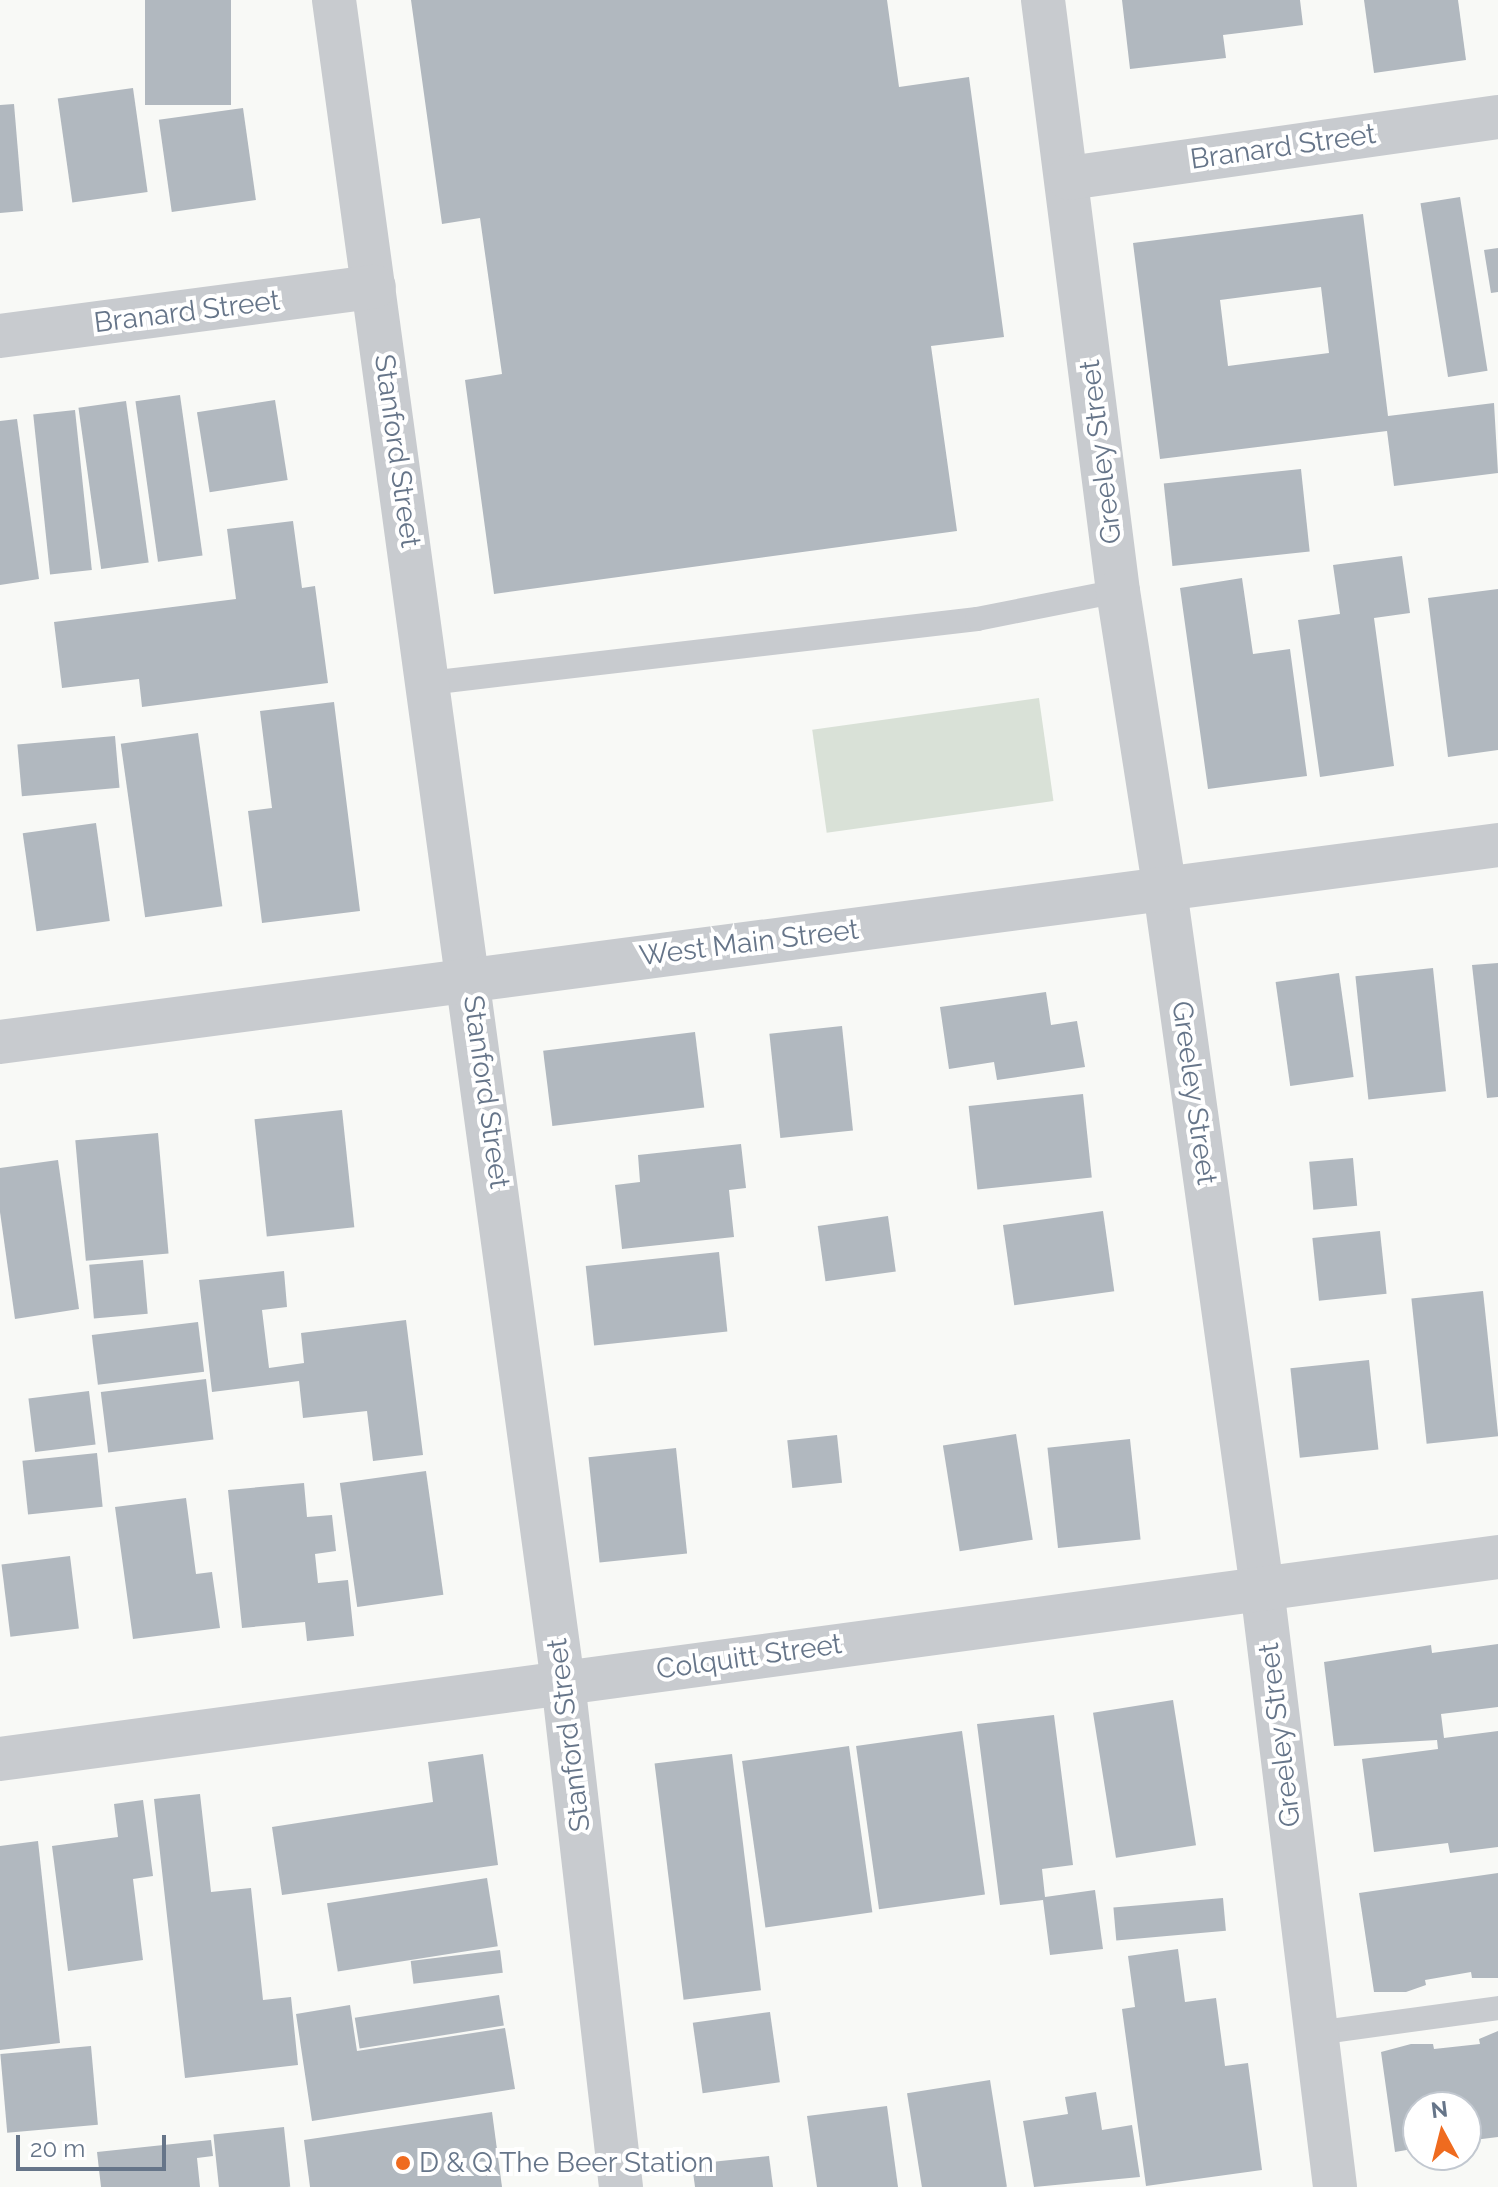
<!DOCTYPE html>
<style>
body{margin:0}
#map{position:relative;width:1498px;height:2187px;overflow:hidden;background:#f8f9f6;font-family:Raleway,sans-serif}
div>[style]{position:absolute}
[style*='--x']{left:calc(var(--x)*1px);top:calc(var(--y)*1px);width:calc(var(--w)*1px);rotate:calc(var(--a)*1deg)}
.green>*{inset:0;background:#d9e1d7;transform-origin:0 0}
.building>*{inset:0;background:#b1b8bf;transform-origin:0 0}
.service>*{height:24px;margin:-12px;padding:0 12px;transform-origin:12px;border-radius:12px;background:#c8cbcf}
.minor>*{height:44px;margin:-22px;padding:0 22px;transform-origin:22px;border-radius:22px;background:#c8cbcf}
.dots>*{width:22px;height:22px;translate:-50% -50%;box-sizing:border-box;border:4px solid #fff;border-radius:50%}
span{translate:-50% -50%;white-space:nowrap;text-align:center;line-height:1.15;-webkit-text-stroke:8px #fff;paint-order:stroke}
.street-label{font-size:28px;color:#667589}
.poi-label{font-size:28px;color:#667589}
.left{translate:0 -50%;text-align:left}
.north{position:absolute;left:1402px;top:2091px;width:80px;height:80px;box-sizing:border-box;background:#fff;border:2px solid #c2c8d0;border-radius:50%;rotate:353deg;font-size:22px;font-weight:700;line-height:32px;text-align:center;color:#667589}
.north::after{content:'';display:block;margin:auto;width:28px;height:36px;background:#ef6b1f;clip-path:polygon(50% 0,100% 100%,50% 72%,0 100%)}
.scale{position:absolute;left:16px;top:2135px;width:150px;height:36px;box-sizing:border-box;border:4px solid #667589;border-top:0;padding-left:10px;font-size:24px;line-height:28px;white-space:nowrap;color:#667589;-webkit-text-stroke:6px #fff;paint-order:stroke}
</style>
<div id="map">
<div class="green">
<div style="left:1039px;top:698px;width:104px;height:229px;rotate:82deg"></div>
</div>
<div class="building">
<div style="left:145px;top:0;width:86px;height:105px"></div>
<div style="clip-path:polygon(411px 0,887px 0,899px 87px,969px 77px,1004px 337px,931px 346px,957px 531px,494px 594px,465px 380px,502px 374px,480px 218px,442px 224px)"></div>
<div style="clip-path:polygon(1122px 0,1300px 0,1303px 25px,1223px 35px,1226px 58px,1130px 69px)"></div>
<div style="clip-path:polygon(1364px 0,1458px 0,1466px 60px,1374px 73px)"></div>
<div style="left:133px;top:88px;width:105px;height:76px;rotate:82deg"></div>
<div style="clip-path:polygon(14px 104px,23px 211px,0 213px,0 105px)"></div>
<div style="left:243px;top:108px;width:93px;height:85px;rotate:82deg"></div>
<div style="left:1460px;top:197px;width:176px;height:40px;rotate:81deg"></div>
<div style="clip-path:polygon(evenodd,1363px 214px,1388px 416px,1494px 403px,1498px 473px,1394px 486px,1387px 431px,1160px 459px,1133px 243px,1363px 214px,1321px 287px,1329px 353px,1228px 366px,1220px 300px,1321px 287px)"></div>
<div style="clip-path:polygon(1498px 248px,1498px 292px,1491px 293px,1484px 250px)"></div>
<div style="left:180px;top:395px;width:162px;height:45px;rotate:82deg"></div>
<div style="left:275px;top:400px;width:81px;height:79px;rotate:81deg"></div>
<div style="left:126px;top:401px;width:163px;height:48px;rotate:82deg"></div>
<div style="left:75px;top:410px;width:161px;height:42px;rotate:84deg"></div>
<div style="clip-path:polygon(17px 419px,39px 579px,0 585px,0 421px)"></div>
<div style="left:1301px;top:469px;width:83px;height:138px;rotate:84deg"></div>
<div style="clip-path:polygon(293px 521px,302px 588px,315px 586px,328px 683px,142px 707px,139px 679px,62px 688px,54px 622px,236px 599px,227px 529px)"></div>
<div style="clip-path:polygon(1402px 556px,1410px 613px,1374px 618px,1394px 766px,1320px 777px,1298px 620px,1340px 614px,1333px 565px)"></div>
<div style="clip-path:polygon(1242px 578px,1253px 654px,1290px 649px,1307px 776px,1208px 789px,1180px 588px)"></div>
<div style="clip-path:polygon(1498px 589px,1498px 750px,1448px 757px,1428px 598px)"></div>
<div style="clip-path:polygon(334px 702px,360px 911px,262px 923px,248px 811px,272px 808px,260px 711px)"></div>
<div style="left:198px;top:733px;width:175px;height:78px;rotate:82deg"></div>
<div style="left:115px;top:736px;width:52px;height:98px;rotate:85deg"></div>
<div style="left:96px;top:823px;width:99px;height:74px;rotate:82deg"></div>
<div style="clip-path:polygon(1498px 963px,1498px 1097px,1487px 1098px,1472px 965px)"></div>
<div style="left:1433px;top:968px;width:124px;height:78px;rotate:84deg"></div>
<div style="left:1339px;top:973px;width:105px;height:64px;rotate:82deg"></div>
<div style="clip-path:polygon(1046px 992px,1051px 1025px,1077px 1021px,1085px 1067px,997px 1080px,994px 1062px,949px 1069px,940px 1007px)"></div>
<div style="left:842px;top:1026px;width:105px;height:73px;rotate:84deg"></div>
<div style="left:695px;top:1032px;width:76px;height:153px;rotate:83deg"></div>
<div style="left:1083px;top:1094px;width:84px;height:115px;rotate:84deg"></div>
<div style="left:342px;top:1110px;width:118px;height:88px;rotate:84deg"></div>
<div style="left:158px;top:1133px;width:121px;height:83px;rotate:85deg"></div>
<div style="clip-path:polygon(741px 1144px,746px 1188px,729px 1190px,734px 1237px,622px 1249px,615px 1185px,640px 1182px,638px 1155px)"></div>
<div style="left:1353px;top:1158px;width:48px;height:44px;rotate:85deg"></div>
<div style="clip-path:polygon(58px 1160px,79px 1309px,15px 1319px,0 1212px,0 1168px)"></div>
<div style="left:1103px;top:1211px;width:81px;height:101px;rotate:82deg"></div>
<div style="left:888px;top:1216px;width:56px;height:71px;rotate:82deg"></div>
<div style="left:1380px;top:1231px;width:63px;height:68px;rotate:84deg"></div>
<div style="left:719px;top:1252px;width:80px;height:134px;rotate:84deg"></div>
<div style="left:143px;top:1260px;width:54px;height:54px;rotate:85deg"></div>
<div style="clip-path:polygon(284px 1271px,287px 1307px,262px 1310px,269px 1368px,304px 1363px,301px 1333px,406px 1320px,423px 1455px,373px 1461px,367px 1411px,303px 1418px,299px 1381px,212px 1392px,199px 1280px)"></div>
<div style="left:1483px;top:1291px;width:146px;height:72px;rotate:84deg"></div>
<div style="left:198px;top:1322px;width:50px;height:107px;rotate:83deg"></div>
<div style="left:1369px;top:1360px;width:90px;height:79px;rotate:84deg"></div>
<div style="left:206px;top:1379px;width:61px;height:106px;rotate:83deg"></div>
<div style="left:89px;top:1391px;width:54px;height:61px;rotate:83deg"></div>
<div style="left:1016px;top:1434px;width:107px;height:74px;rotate:81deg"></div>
<div style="left:837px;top:1435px;width:48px;height:50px;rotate:84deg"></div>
<div style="left:1130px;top:1439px;width:101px;height:83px;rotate:84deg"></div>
<div style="left:676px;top:1448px;width:106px;height:88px;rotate:84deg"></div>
<div style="left:97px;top:1453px;width:54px;height:75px;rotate:84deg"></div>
<div style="left:426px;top:1471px;width:125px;height:87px;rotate:82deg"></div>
<div style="clip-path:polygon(304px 1483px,307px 1517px,332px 1515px,336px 1551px,315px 1554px,318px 1583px,348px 1580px,354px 1636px,307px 1641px,305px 1622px,242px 1628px,228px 1490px)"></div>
<div style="clip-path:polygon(186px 1498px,196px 1574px,212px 1572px,220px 1628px,133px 1639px,115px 1507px)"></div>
<div style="left:70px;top:1556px;width:73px;height:69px;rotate:83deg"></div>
<div style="clip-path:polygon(1498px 1644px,1498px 1707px,1441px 1714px,1444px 1738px,1498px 1731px,1498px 1847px,1450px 1853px,1448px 1843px,1374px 1852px,1362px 1759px,1438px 1749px,1437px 1740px,1334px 1746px,1324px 1662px,1431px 1645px,1432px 1653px)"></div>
<div style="left:1173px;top:1700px;width:147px;height:81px;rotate:81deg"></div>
<div style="clip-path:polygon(1054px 1715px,1073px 1865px,1042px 1869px,1045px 1897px,1095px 1890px,1103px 1949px,1050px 1955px,1043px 1900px,1000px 1905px,977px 1724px)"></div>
<div style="left:962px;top:1731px;width:165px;height:107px;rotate:82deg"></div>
<div style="left:849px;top:1746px;width:168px;height:108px;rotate:82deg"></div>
<div style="clip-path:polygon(483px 1754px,498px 1865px,282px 1895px,272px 1827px,433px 1802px,428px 1762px)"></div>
<div style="left:732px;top:1754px;width:238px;height:78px;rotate:83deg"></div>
<div style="clip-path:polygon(200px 1794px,211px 1892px,251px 1888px,263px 2000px,291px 1997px,298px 2065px,185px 2078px,154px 1799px)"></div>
<div style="clip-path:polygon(143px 1800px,153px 1876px,133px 1879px,143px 1960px,68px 1971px,52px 1846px,118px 1837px,114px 1804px)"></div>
<div style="clip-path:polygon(38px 1841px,60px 2043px,0 2050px,0 1846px)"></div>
<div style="clip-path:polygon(1498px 1873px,1498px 1978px,1472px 1978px,1471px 1972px,1425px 1980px,1426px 1985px,1406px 1992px,1374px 1992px,1359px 1893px)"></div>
<div style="left:487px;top:1878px;width:69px;height:162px;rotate:81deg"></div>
<div style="left:1223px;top:1898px;width:33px;height:110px;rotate:85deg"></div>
<div style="clip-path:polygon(1178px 1949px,1185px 2002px,1216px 1998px,1225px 2066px,1248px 2063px,1262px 2170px,1146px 2186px,1122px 2009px,1135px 2007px,1128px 1956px)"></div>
<div style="left:500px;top:1950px;width:23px;height:90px;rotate:83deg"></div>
<div style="left:499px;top:1995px;width:31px;height:146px;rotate:81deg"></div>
<div style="clip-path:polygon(350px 2005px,357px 2051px,505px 2028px,515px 2089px,312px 2121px,296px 2014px)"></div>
<div style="left:770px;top:2012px;width:71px;height:78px;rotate:82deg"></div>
<div style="clip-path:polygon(1498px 2031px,1498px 2137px,1466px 2141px,1466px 2107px,1418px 2107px,1418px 2148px,1395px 2152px,1381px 2052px,1411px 2044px,1433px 2044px,1434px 2049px,1480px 2044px,1479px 2039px)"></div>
<div style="left:91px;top:2046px;width:79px;height:91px;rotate:85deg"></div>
<div style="left:990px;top:2080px;width:108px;height:84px;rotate:81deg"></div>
<div style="clip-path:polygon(1096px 2092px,1102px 2130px,1132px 2125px,1140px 2177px,1034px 2187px,1023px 2121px,1068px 2114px,1065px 2097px)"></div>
<div style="clip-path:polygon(887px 2106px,898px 2187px,817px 2187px,807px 2116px)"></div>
<div style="clip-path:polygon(492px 2112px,502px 2187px,310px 2187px,304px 2140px)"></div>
<div style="left:284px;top:2127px;width:60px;height:71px;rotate:84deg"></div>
<div style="clip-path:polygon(211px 2140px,213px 2156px,197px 2158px,200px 2187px,101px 2187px,97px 2152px)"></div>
<div style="clip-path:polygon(769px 2156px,773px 2187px,695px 2187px,692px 2164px)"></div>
</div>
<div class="service">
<div style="--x:429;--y:683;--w:552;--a:-6.66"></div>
<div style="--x:977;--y:619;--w:144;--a:-11.2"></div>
<div style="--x:1316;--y:2033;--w:184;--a:-7.8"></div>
</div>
<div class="minor">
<div style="--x:334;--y:0;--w:1698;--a:82.25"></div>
<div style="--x:563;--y:1682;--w:508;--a:83.45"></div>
<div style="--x:1043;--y:0;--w:596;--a:82.77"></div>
<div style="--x:1118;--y:591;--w:303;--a:81.1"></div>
<div style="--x:1165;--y:890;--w:705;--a:82.09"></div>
<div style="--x:1262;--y:1588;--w:603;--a:83.05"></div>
<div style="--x:1069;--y:178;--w:433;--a:-8.1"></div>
<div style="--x:0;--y:336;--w:377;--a:-7.5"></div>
<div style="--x:0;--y:1042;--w:1511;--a:-7.49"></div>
<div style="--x:0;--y:1759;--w:1512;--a:-7.68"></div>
</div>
<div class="dots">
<div style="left:403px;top:2163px;background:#ef6b1f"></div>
</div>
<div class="street-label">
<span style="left:1283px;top:147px;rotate:-8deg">Branard Street</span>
<span style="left:187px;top:312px;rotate:-7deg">Branard Street</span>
<span style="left:397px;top:451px;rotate:82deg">Stanford Street</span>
<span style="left:1101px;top:452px;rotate:-97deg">Greeley Street</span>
<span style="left:749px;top:943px;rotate:-7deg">West Main Street</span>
<span style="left:486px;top:1092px;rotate:82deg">Stanford Street</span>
<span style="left:1194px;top:1093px;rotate:82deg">Greeley Street</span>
<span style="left:749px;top:1657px;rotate:-8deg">Colquitt Street</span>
<span style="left:569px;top:1735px;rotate:-97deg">Stanford Street</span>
<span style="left:1280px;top:1735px;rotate:-97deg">Greeley Street</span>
</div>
<div class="poi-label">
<span class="left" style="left:419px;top:2163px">D &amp; Q The Beer Station</span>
</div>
<div class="north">N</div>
<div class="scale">20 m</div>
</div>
